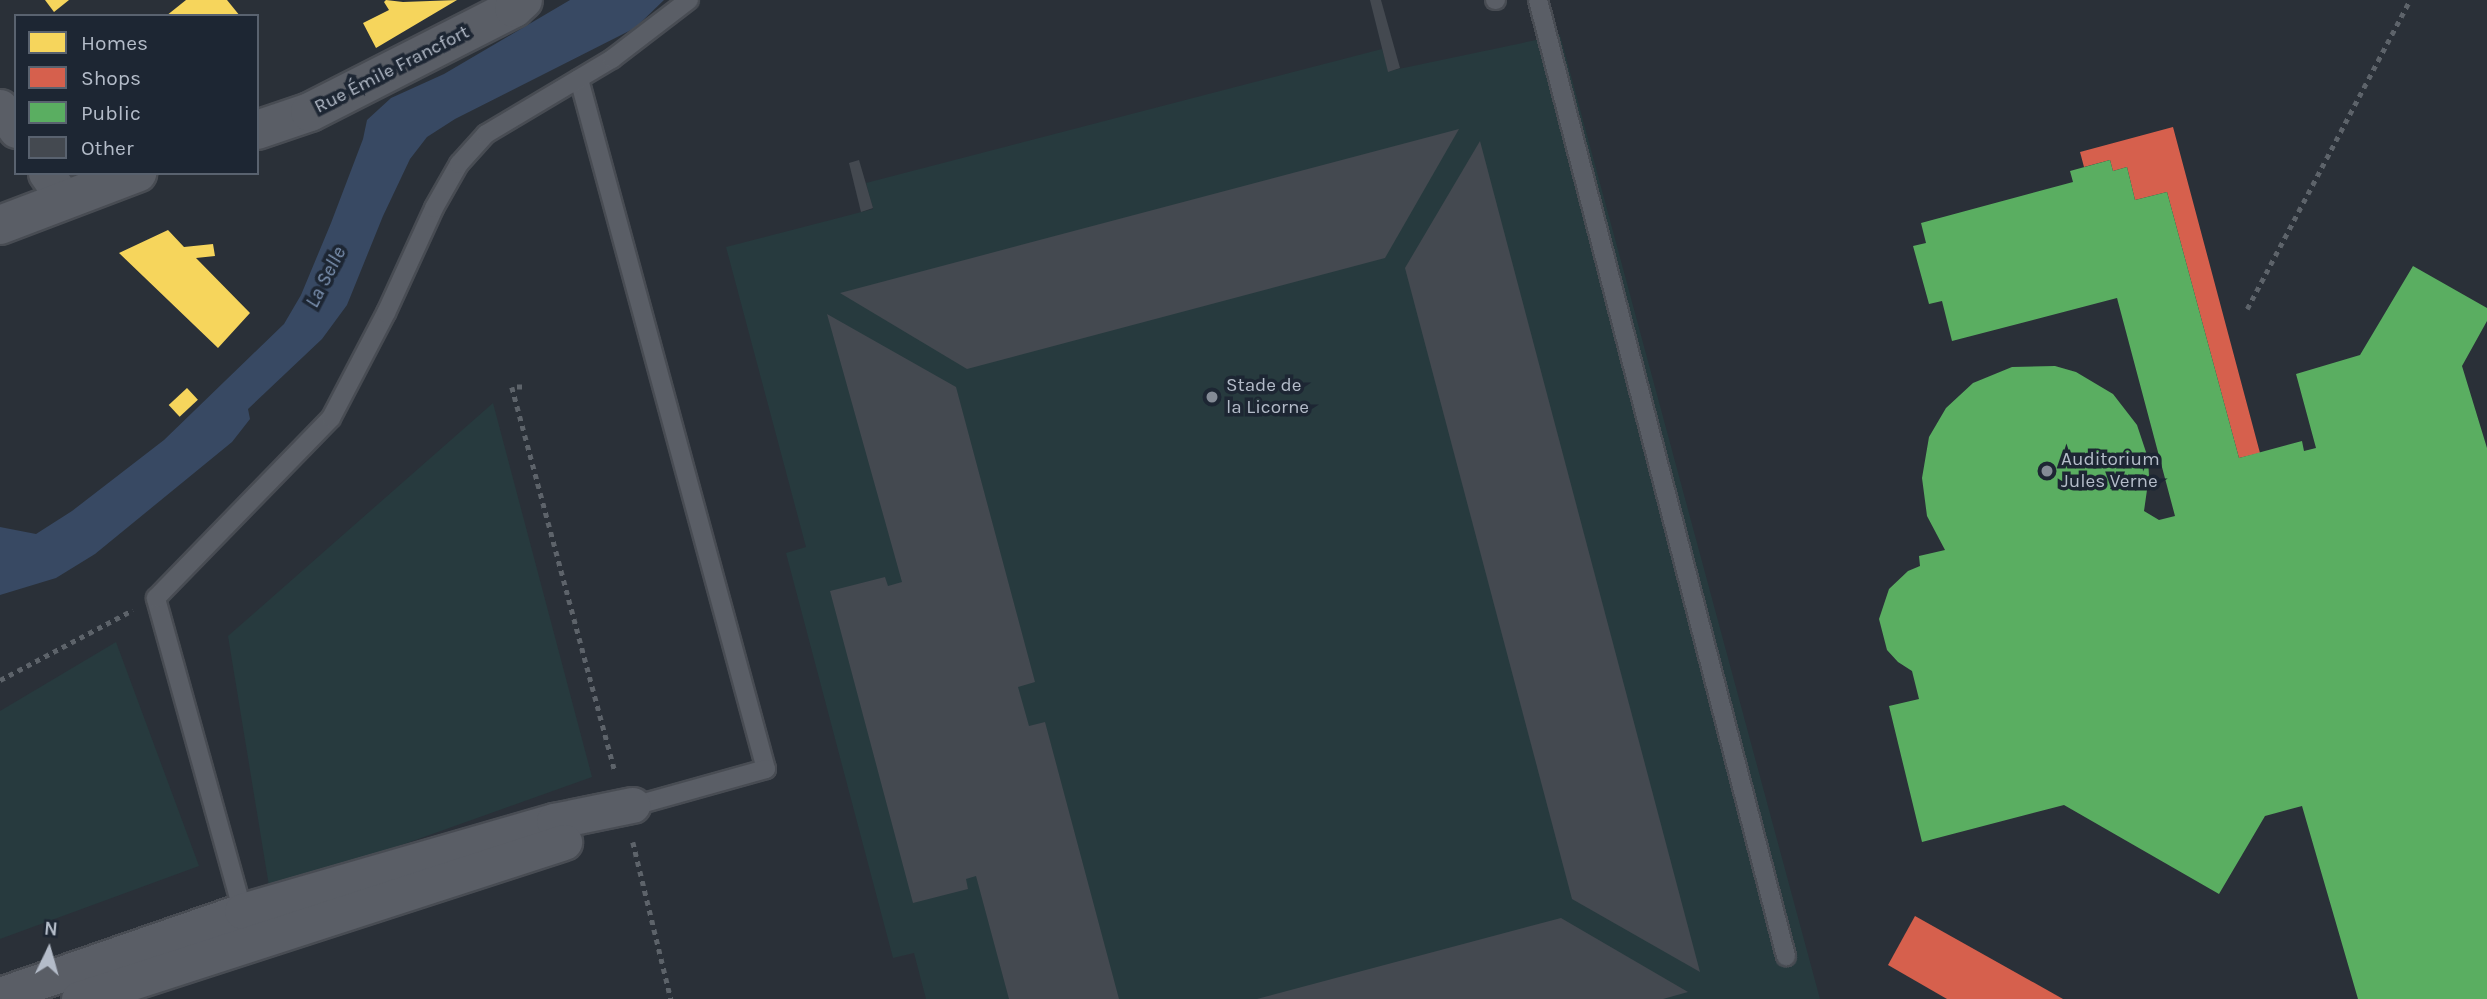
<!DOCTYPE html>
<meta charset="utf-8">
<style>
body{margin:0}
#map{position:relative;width:2487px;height:999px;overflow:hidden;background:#2a3038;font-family:Karla,sans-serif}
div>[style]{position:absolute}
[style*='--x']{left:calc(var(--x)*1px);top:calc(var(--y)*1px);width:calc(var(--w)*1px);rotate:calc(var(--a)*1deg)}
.green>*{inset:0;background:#273a3e}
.water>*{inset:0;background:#384963}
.homes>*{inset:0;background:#f6d55c;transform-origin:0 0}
.shops>*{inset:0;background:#d6604d}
.public>*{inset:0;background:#5aae61}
.building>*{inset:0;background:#444950}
.path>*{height:4.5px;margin-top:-2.25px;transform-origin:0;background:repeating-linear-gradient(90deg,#5d636a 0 5px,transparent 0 10px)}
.roads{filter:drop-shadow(2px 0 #484c53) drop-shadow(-2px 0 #484c53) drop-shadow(0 2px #484c53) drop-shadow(0 -2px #484c53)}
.service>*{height:18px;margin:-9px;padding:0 9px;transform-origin:9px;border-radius:9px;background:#5a5e66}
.minor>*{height:35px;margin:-17.5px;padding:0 17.5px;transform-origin:17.5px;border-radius:17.5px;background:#5a5e66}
.tertiary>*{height:38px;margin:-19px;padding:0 19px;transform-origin:19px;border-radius:19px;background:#5a5e66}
.dots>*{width:19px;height:19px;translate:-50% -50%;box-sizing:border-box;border:4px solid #1d2633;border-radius:50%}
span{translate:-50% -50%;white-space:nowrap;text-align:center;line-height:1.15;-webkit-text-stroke:7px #1d2633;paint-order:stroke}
.street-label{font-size:19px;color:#b4bcc9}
.poi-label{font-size:19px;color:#b4bcc9}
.left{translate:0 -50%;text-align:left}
.water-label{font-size:21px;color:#7c92b1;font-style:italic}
.legend{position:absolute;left:14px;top:14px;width:245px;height:161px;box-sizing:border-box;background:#1d2633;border:2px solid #59626f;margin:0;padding:9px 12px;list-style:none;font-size:21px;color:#b4bcc9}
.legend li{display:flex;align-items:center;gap:14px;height:35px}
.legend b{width:35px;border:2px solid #59626f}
.north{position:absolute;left:14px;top:915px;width:70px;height:70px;-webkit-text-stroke:5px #1d2633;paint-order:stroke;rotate:5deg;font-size:19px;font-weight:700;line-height:28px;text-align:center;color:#b4bcc9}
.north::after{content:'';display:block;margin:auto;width:24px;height:32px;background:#b4bcc9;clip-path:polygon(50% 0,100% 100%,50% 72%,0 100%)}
</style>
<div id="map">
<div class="green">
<div style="clip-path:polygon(1560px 35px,1820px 999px,926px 999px,914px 953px,893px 958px,786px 553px,806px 547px,726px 247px,873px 209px,866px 183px,1382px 49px,1389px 71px)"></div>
<div style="clip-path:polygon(493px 403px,592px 777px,270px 892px,228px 636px)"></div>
<div style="clip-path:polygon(116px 642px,199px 866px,0 939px,0 711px)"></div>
</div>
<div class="water">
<div style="clip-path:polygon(570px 0,664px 0,635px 28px,455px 119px,427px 137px,410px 159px,383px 216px,347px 305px,322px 339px,248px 409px,250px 419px,232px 442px,95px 554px,56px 578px,0 595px,0 527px,36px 534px,72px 511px,164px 440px,284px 324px,301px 295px,331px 223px,363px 139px,367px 120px,391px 98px,444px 74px)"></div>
</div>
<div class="homes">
<div style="clip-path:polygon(45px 0,69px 0,54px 12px)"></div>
<div style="clip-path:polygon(186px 0,227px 0,240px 16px,166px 16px)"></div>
<div style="clip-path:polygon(386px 0,403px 2px,457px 0,376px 48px,363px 23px,389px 10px,384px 2px)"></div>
<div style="clip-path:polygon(168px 230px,184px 247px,213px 244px,215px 256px,196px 258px,250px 313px,218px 348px,119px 253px)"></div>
<div style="left:187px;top:388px;width:16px;height:25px;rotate:47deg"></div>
</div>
<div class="shops">
<div style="clip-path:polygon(2173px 127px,2260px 453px,2239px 458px,2167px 192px,2135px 200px,2127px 167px,2113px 171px,2110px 160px,2084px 167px,2080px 152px)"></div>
<div style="clip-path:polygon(1915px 916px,2063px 999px,1947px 999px,1888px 965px)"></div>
</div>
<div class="public">
<div style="clip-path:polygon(2110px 160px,2113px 171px,2127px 167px,2135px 200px,2167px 192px,2239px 458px,2302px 441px,2304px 451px,2316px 448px,2296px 374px,2360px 355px,2413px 266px,2487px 308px,2487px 321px,2462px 366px,2487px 448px,2487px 999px,2358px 999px,2302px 806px,2265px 816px,2219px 894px,2064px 805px,1922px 842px,1889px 706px,1919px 699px,1912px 671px,1898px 662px,1887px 650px,1879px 619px,1889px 589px,1908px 571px,1920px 566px,1919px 556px,1945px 550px,1927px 516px,1922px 478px,1929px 437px,1946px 408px,1973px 383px,2012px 367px,2055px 366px,2076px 372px,2113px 394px,2137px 425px,2148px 458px,2149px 476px,2144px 511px,2159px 520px,2175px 516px,2117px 298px,1952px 341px,1942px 301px,1929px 304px,1913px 246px,1926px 243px,1921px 223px,2073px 182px,2070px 171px)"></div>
</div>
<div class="building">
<div style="clip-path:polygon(1370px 0,1381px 0,1400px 68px,1388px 72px)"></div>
<div style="clip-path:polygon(1459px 129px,1385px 258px,967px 369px,840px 293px)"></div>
<div style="clip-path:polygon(1480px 141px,1700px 972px,1572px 899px,1405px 268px)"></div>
<div style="clip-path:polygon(859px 160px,873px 208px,861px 212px,849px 163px)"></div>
<div style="clip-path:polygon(827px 314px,956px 387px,1035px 682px,1018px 687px,1029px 726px,1045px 722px,1119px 999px,1009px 999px,976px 876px,966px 879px,968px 889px,913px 903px,830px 591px,885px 577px,888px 586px,902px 582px)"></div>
<div style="clip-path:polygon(1561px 918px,1688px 992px,1663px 999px,1257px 999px)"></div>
</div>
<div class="path">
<div style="--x:2247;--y:309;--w:349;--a:-62.2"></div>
<div style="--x:522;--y:387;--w:10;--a:180"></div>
<div style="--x:512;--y:387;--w:399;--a:75"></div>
<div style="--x:0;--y:680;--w:150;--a:-27.8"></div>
<div style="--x:633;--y:842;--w:162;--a:76.4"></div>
</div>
<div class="roads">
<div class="service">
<div style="--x:1495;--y:0;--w:1;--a:0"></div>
<div style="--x:1538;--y:0;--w:988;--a:75.46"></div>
<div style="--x:579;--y:79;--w:715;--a:74.84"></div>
<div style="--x:766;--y:769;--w:145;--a:164.4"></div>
<div style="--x:244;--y:916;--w:330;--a:-105.5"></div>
<div style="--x:156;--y:598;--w:251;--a:-45.8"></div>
<div style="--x:331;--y:418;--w:119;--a:-62.4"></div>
<div style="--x:386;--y:313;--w:115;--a:-65.4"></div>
<div style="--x:434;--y:208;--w:51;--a:-60.4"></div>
<div style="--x:459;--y:164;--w:40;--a:-48"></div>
<div style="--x:486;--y:134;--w:147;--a:-30.8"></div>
<div style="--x:612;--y:59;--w:97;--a:-37.5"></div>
</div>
<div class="minor">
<div style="--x:0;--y:107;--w:28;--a:55"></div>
<div style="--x:46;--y:173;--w:32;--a:55"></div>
<div style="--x:0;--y:995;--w:256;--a:-19.1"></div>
<div style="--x:242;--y:911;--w:325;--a:-16.1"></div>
<div style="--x:554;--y:821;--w:80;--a:-11.6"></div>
<div style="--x:79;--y:999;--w:510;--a:-17.94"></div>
</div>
<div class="tertiary">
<div style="--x:257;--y:130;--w:56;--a:-18.8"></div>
<div style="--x:310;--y:112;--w:229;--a:-27"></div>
<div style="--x:514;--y:8;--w:12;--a:-42"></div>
<div style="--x:0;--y:225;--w:147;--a:-20.8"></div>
</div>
</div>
<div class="dots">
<div style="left:1212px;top:397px;background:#848b96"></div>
<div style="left:2047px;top:471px;background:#848b96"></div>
</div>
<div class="street-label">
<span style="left:392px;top:70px;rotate:-27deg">Rue Émile Francfort</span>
</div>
<div class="poi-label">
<span class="left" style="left:1226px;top:397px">Stade de<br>la Licorne</span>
<span class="left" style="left:2061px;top:471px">Auditorium<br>Jules Verne</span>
</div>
<div class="water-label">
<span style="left:325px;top:277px;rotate:-63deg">La Selle</span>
</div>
<ul class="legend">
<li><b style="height:19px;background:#f6d55c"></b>Homes</li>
<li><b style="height:19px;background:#d6604d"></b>Shops</li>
<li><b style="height:19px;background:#5aae61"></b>Public</li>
<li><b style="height:19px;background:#444950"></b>Other</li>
</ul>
<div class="north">N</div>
</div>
